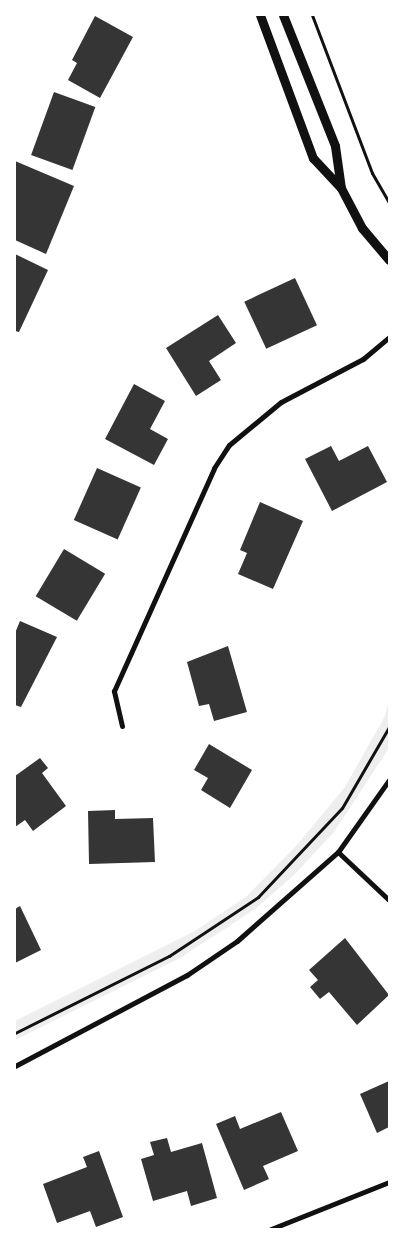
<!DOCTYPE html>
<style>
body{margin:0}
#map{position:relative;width:404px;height:1244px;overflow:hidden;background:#fff;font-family:Poppins,sans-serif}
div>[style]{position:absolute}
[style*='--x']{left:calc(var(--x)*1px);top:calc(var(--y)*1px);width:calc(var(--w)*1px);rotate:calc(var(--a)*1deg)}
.green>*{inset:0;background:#eee}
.building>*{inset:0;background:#353535;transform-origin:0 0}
.path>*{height:3px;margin:-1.5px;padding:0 1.5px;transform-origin:1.5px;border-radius:1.5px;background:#111}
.minor>*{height:5px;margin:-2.5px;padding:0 2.5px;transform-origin:2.5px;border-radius:2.5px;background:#111}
.tertiary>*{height:9px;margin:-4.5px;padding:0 4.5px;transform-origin:4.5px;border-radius:4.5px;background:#111}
span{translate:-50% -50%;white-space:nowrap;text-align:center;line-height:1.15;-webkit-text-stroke:5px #fff;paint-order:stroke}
.frame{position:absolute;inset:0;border:16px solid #fff;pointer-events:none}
</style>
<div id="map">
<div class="green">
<div style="clip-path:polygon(389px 700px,389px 748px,334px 832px,293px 876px,255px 909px,180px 958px,15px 1040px,15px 1021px,195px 931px,247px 896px,297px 845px,345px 787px,385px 716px)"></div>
</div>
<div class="building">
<div style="clip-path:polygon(95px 16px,133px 37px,100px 98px,68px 80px,77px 63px,72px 60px)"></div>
<div style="left:54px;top:92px;width:44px;height:67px;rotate:20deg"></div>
<div style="clip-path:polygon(15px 161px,74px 186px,46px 254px,15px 240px)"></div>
<div style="clip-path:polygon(15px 254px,48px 270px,19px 332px,15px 331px)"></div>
<div style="left:295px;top:278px;width:52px;height:56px;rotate:65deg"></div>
<div style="clip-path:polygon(218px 315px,236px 343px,209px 361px,221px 380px,196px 396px,166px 348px)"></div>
<div style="clip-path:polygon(134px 384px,165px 401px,150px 429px,168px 439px,154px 465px,105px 439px)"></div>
<div style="clip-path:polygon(331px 446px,339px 461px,368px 446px,387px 482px,332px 511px,305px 459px)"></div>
<div style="left:97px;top:468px;width:48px;height:57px;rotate:24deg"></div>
<div style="clip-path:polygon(260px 502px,303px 521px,273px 589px,238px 574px,247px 553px,240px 550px)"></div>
<div style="left:64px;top:549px;width:48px;height:55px;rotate:31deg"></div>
<div style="clip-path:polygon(20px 621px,57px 637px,21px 707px,15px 705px,15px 633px)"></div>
<div style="clip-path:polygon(228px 646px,247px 712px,214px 721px,209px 704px,199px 706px,187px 662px)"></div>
<div style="clip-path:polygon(209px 744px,252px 770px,230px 808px,201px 790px,208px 778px,194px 770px)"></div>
<div style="clip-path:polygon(40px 758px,48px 768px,42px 773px,66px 806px,33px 831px,25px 820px,15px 827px,15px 776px)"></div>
<div style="clip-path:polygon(115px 810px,115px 819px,153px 818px,155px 862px,89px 864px,88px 811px)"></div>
<div style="clip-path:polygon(20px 906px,41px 950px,15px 963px,15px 909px)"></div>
<div style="clip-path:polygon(345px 938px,389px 995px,357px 1025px,329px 992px,320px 999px,310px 987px,318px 980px,309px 970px)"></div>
<div style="clip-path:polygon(389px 1081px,389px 1127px,377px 1133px,360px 1094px)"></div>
<div style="clip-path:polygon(281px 1112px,298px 1151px,263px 1166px,269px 1179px,244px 1190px,216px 1124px,235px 1116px,240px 1129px)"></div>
<div style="clip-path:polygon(167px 1138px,171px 1152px,202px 1143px,217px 1198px,191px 1206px,187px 1191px,153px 1201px,141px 1159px,154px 1155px,150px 1142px)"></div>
<div style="clip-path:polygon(99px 1151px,123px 1217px,96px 1227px,90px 1211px,57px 1223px,43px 1184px,87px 1167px,83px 1157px)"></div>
</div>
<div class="path">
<div style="--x:312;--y:15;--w:169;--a:69.2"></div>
<div style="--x:372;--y:173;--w:34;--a:60"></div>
<div style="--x:15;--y:1033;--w:172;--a:-26.6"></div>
<div style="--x:169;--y:956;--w:107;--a:-33.5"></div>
<div style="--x:258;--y:897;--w:122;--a:-46.7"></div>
<div style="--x:342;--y:808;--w:94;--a:-59.9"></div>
</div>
<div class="minor">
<div style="--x:122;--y:726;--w:36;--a:-103"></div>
<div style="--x:114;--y:691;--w:244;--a:-65.8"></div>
<div style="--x:214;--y:468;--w:27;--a:-57"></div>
<div style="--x:229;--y:445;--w:67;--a:-39.6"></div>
<div style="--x:281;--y:402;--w:93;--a:-27.7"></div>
<div style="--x:363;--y:359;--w:34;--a:-40"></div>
<div style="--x:338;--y:852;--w:70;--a:43.3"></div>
<div style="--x:15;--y:1066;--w:195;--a:-27.9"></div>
<div style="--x:187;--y:975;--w:60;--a:-34.2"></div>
<div style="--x:237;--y:941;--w:135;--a:-41.4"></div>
<div style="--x:338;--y:852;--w:88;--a:-54.7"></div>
<div style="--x:271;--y:1229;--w:127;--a:-21.7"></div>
</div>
<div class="tertiary">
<div style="--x:260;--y:15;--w:153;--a:69.7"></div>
<div style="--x:313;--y:158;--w:41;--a:47"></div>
<div style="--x:341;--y:188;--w:45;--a:62.3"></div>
<div style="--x:362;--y:228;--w:42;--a:49.8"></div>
<div style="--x:283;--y:15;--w:141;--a:68.3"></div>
<div style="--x:335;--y:146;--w:42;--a:81.9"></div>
</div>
<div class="frame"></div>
</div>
